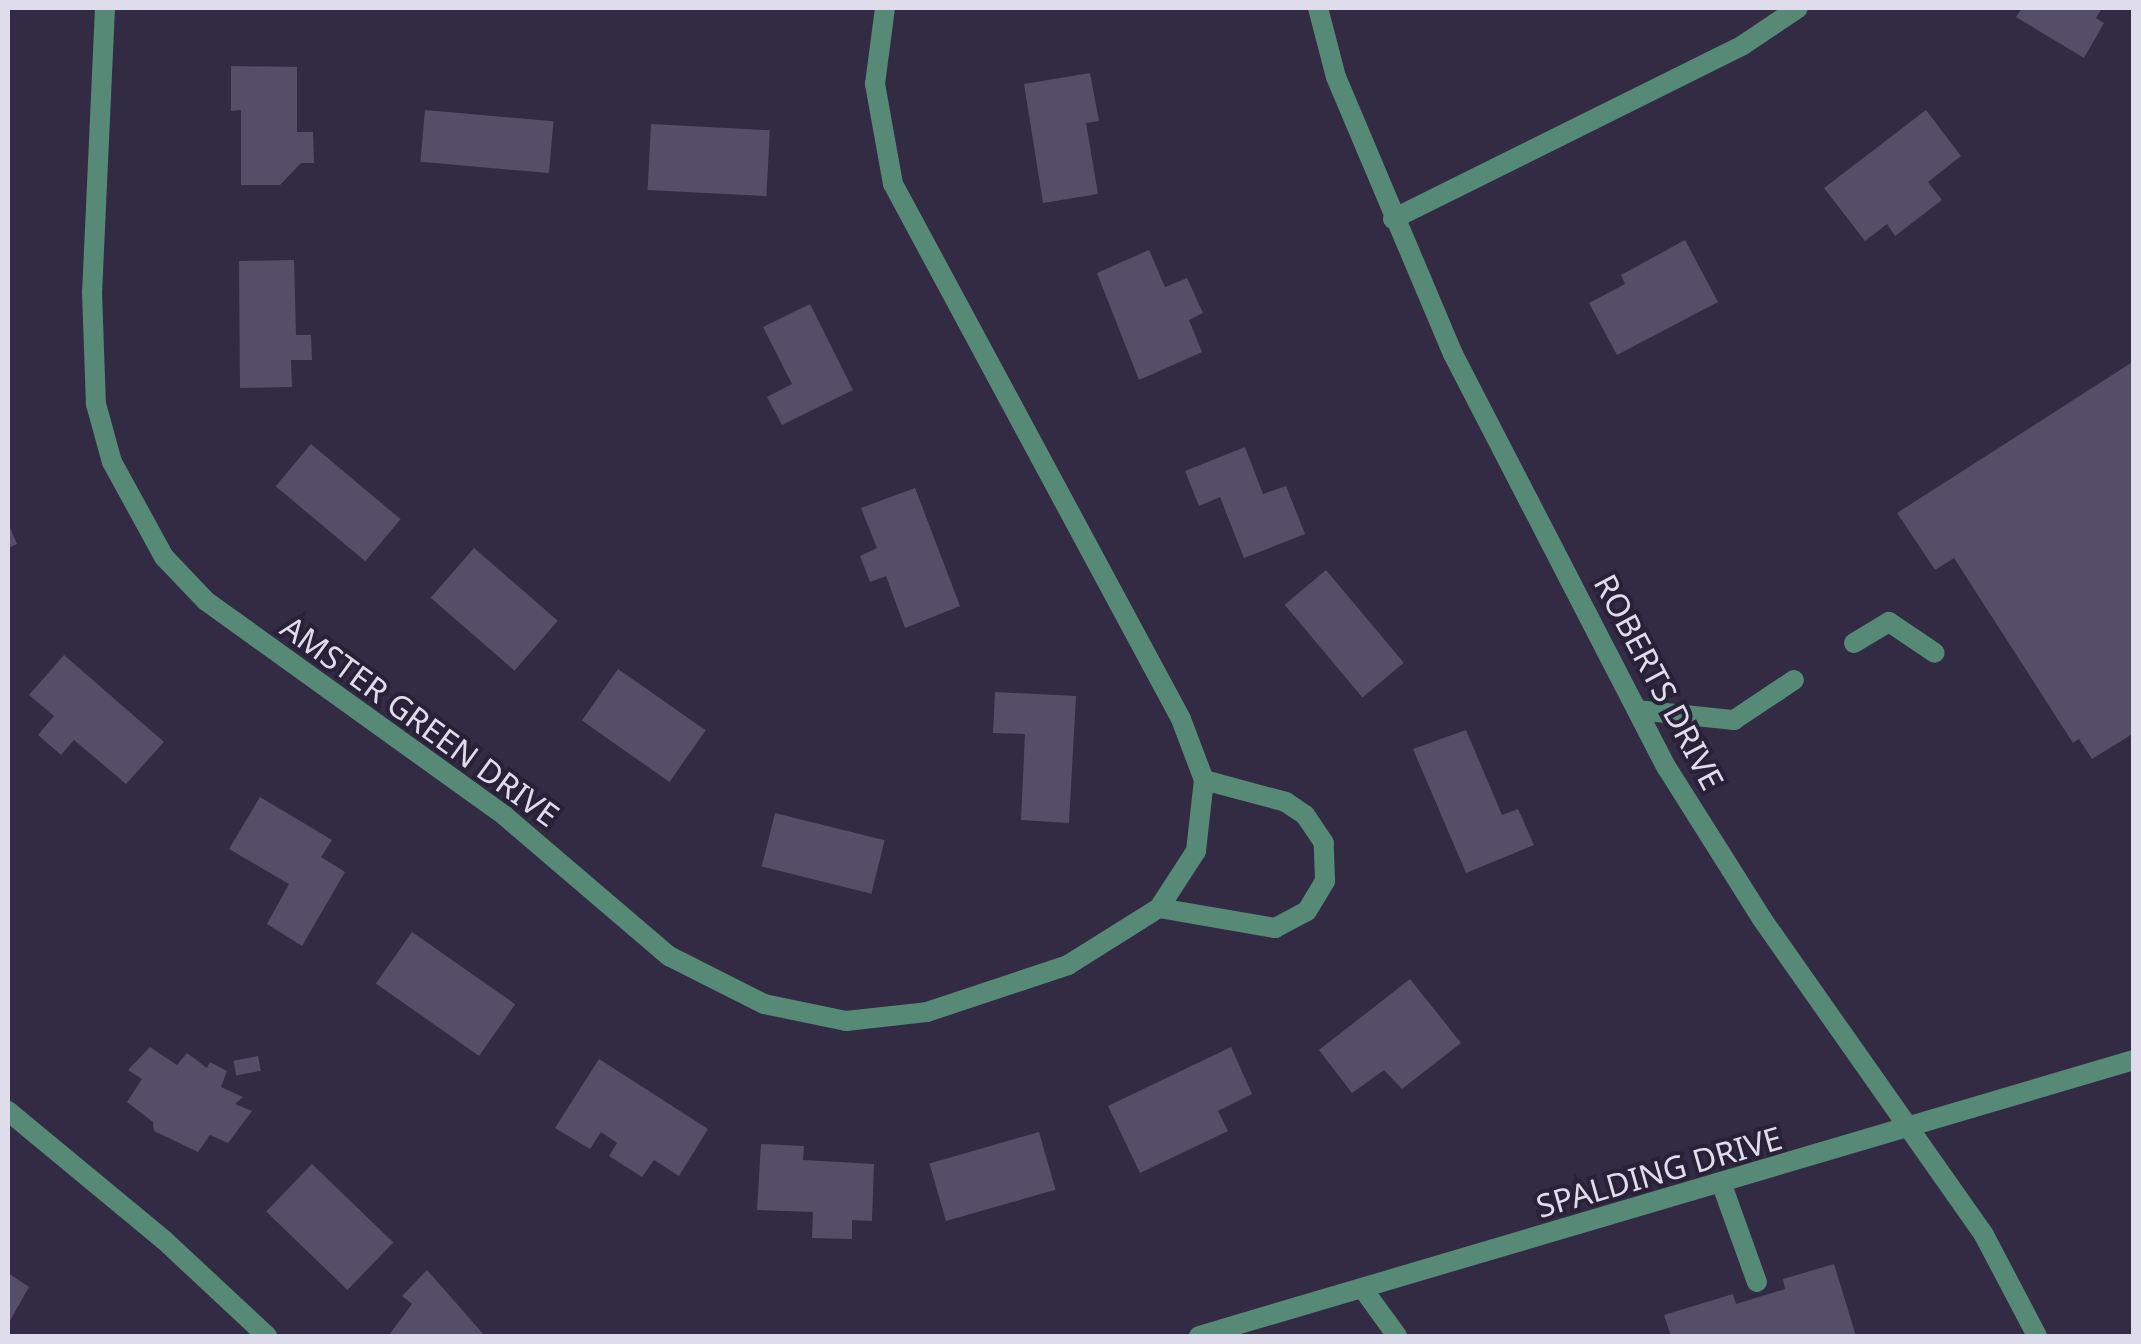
<!DOCTYPE html>
<style>
body{margin:0}
#map{position:relative;width:2141px;height:1344px;overflow:hidden;background:#322b43;font-family:"Noto Sans",sans-serif}
div>[style]{position:absolute}
[style*='--x']{left:calc(var(--x)*1px);top:calc(var(--y)*1px);width:calc(var(--w)*1px);rotate:calc(var(--a)*1deg)}
.building>*{inset:0;background:#554e68;transform-origin:0 0}
.service>*{height:20px;margin:-10px;padding:0 10px;transform-origin:10px;border-radius:10px;background:#568976}
.minor>*{height:20px;margin:-10px;padding:0 10px;transform-origin:10px;border-radius:10px;background:#568976}
.tertiary>*{height:20px;margin:-10px;padding:0 10px;transform-origin:10px;border-radius:10px;background:#568976}
span{translate:-50% -50%;white-space:nowrap;text-align:center;line-height:1.15;-webkit-text-stroke:8px #282138;paint-order:stroke}
.street-label{font-size:32px;color:#dfdceb}
.frame{position:absolute;inset:0;border:10px solid #dfdceb;pointer-events:none}
</style>
<div id="map">
<div class="building">
<div style="clip-path:polygon(2022px 8px,2102px 8px,2096px 18px,2104px 23px,2084px 58px,2016px 17px)"></div>
<div style="clip-path:polygon(231px 66px,297px 67px,297px 132px,313px 132px,314px 163px,301px 163px,280px 185px,241px 185px,241px 110px,231px 111px)"></div>
<div style="clip-path:polygon(1090px 73px,1099px 121px,1086px 123px,1098px 194px,1043px 203px,1024px 84px)"></div>
<div style="left:425px;top:110px;width:129px;height:52px;rotate:5deg"></div>
<div style="clip-path:polygon(1926px 110px,1961px 156px,1928px 182px,1942px 200px,1895px 236px,1887px 224px,1865px 241px,1824px 188px)"></div>
<div style="left:651px;top:124px;width:119px;height:66px;rotate:3deg"></div>
<div style="clip-path:polygon(1685px 240px,1718px 302px,1617px 355px,1589px 303px,1625px 284px,1621px 275px)"></div>
<div style="clip-path:polygon(1149px 250px,1165px 287px,1187px 278px,1203px 313px,1189px 320px,1202px 352px,1139px 380px,1097px 273px)"></div>
<div style="clip-path:polygon(294px 260px,296px 335px,311px 335px,312px 360px,291px 360px,292px 387px,240px 388px,239px 261px)"></div>
<div style="clip-path:polygon(810px 304px,853px 390px,782px 425px,767px 397px,792px 384px,763px 327px)"></div>
<div style="clip-path:polygon(2134px 361px,2134px 733px,2092px 759px,2079px 739px,2073px 743px,1954px 558px,1935px 570px,1897px 513px)"></div>
<div style="left:311px;top:444px;width:117px;height:55px;rotate:40deg"></div>
<div style="clip-path:polygon(1245px 447px,1263px 494px,1286px 486px,1305px 534px,1244px 558px,1220px 497px,1199px 506px,1185px 471px)"></div>
<div style="clip-path:polygon(915px 488px,960px 606px,905px 628px,886px 576px,870px 582px,860px 556px,877px 548px,861px 508px)"></div>
<div style="clip-path:polygon(8px 523px,17px 544px,8px 548px)"></div>
<div style="left:474px;top:548px;width:111px;height:66px;rotate:41deg"></div>
<div style="left:1326px;top:570px;width:121px;height:54px;rotate:50deg"></div>
<div style="clip-path:polygon(64px 655px,164px 742px,126px 784px,74px 740px,61px 755px,38px 735px,54px 716px,29px 695px)"></div>
<div style="left:618px;top:669px;width:107px;height:63px;rotate:35deg"></div>
<div style="clip-path:polygon(995px 692px,1076px 696px,1069px 823px,1021px 820px,1025px 734px,993px 733px)"></div>
<div style="clip-path:polygon(1466px 730px,1502px 815px,1518px 809px,1534px 845px,1466px 873px,1413px 749px)"></div>
<div style="clip-path:polygon(260px 797px,332px 840px,321px 857px,345px 872px,302px 946px,267px 924px,289px 884px,229px 849px)"></div>
<div style="left:775px;top:813px;width:113px;height:55px;rotate:14deg"></div>
<div style="left:412px;top:932px;width:126px;height:63px;rotate:35deg"></div>
<div style="clip-path:polygon(1410px 979px,1461px 1043px,1402px 1089px,1384px 1070px,1352px 1093px,1319px 1050px)"></div>
<div style="clip-path:polygon(150px 1047px,177px 1065px,187px 1053px,207px 1068px,210px 1062px,227px 1071px,221px 1087px,243px 1097px,235px 1104px,252px 1111px,228px 1143px,210px 1135px,198px 1152px,154px 1131px,153px 1122px,127px 1102px,142px 1079px,128px 1070px)"></div>
<div style="clip-path:polygon(1231px 1047px,1252px 1094px,1218px 1111px,1228px 1131px,1140px 1173px,1108px 1106px)"></div>
<div style="left:258px;top:1056px;width:15px;height:25px;rotate:79deg"></div>
<div style="clip-path:polygon(599px 1059px,708px 1129px,679px 1176px,654px 1160px,642px 1177px,609px 1156px,617px 1143px,601px 1132px,590px 1149px,555px 1128px)"></div>
<div style="left:1039px;top:1132px;width:60px;height:114px;rotate:74deg"></div>
<div style="clip-path:polygon(761px 1144px,804px 1146px,803px 1160px,874px 1164px,872px 1221px,852px 1220px,852px 1239px,812px 1238px,813px 1212px,757px 1210px)"></div>
<div style="left:312px;top:1164px;width:113px;height:66px;rotate:44deg"></div>
<div style="clip-path:polygon(1834px 1264px,1856px 1336px,1671px 1336px,1664px 1315px,1733px 1294px,1736px 1304px,1785px 1289px,1783px 1279px)"></div>
<div style="clip-path:polygon(427px 1270px,485px 1336px,389px 1335px,412px 1304px,402px 1296px)"></div>
<div style="clip-path:polygon(8px 1273px,29px 1287px,8px 1324px)"></div>
</div>
<div class="service">
<div style="--x:1854;--y:643;--w:41;--a:-31"></div>
<div style="--x:1889;--y:622;--w:55;--a:34"></div>
<div style="--x:1637;--y:710;--w:98;--a:5.9"></div>
<div style="--x:1734;--y:720;--w:72;--a:-33.7"></div>
<div style="--x:1722;--y:1185;--w:103;--a:70.2"></div>
<div style="--x:1363;--y:1289;--w:58;--a:54.1"></div>
</div>
<div class="minor">
<div style="--x:105;--y:8;--w:284;--a:92.6"></div>
<div style="--x:92;--y:292;--w:112;--a:88"></div>
<div style="--x:96;--y:404;--w:60;--a:74.6"></div>
<div style="--x:112;--y:462;--w:108;--a:61.3"></div>
<div style="--x:164;--y:557;--w:61;--a:46.3"></div>
<div style="--x:206;--y:601;--w:368;--a:35.7"></div>
<div style="--x:505;--y:816;--w:216;--a:40.5"></div>
<div style="--x:669;--y:956;--w:106;--a:26.8"></div>
<div style="--x:764;--y:1004;--w:84;--a:11.7"></div>
<div style="--x:846;--y:1021;--w:81;--a:-6.3"></div>
<div style="--x:927;--y:1012;--w:149;--a:-18.4"></div>
<div style="--x:1068;--y:965;--w:107;--a:-32.1"></div>
<div style="--x:1159;--y:908;--w:118;--a:9.8"></div>
<div style="--x:1275;--y:928;--w:36;--a:-28"></div>
<div style="--x:1307;--y:911;--w:35;--a:-59"></div>
<div style="--x:1325;--y:881;--w:38;--a:-92"></div>
<div style="--x:1324;--y:843;--w:34;--a:-124"></div>
<div style="--x:1305;--y:815;--w:23;--a:-146"></div>
<div style="--x:1286;--y:802;--w:85;--a:-165"></div>
<div style="--x:1204;--y:780;--w:65;--a:-110.7"></div>
<div style="--x:1181;--y:719;--w:608;--a:-118.29"></div>
<div style="--x:893;--y:184;--w:102;--a:-100.2"></div>
<div style="--x:875;--y:84;--w:77;--a:-82.5"></div>
<div style="--x:1393;--y:219;--w:391;--a:-26.4"></div>
<div style="--x:1743;--y:45;--w:66;--a:-33.9"></div>
<div style="--x:1159;--y:908;--w:68;--a:-57"></div>
<div style="--x:1196;--y:851;--w:71;--a:-83.6"></div>
<div style="--x:8;--y:1111;--w:202;--a:39.6"></div>
<div style="--x:164;--y:1240;--w:141;--a:43"></div>
</div>
<div class="tertiary">
<div style="--x:1318;--y:8;--w:71;--a:75.4"></div>
<div style="--x:1336;--y:77;--w:301;--a:67.1"></div>
<div style="--x:1453;--y:354;--w:466;--a:62.7"></div>
<div style="--x:1667;--y:768;--w:178;--a:57.8"></div>
<div style="--x:1762;--y:919;--w:386;--a:54.9"></div>
<div style="--x:1984;--y:1235;--w:114;--a:62.3"></div>
<div style="--x:1199;--y:1336;--w:975;--a:-16.45"></div>
</div>
<div class="street-label">
<span style="left:1659px;top:682px;rotate:62deg">ROBERTS DRIVE</span>
<span style="left:420px;top:721px;rotate:36deg">AMSTER GREEN DRIVE</span>
<span style="left:1659px;top:1172px;rotate:-16deg">SPALDING DRIVE</span>
</div>
<div class="frame"></div>
</div>
